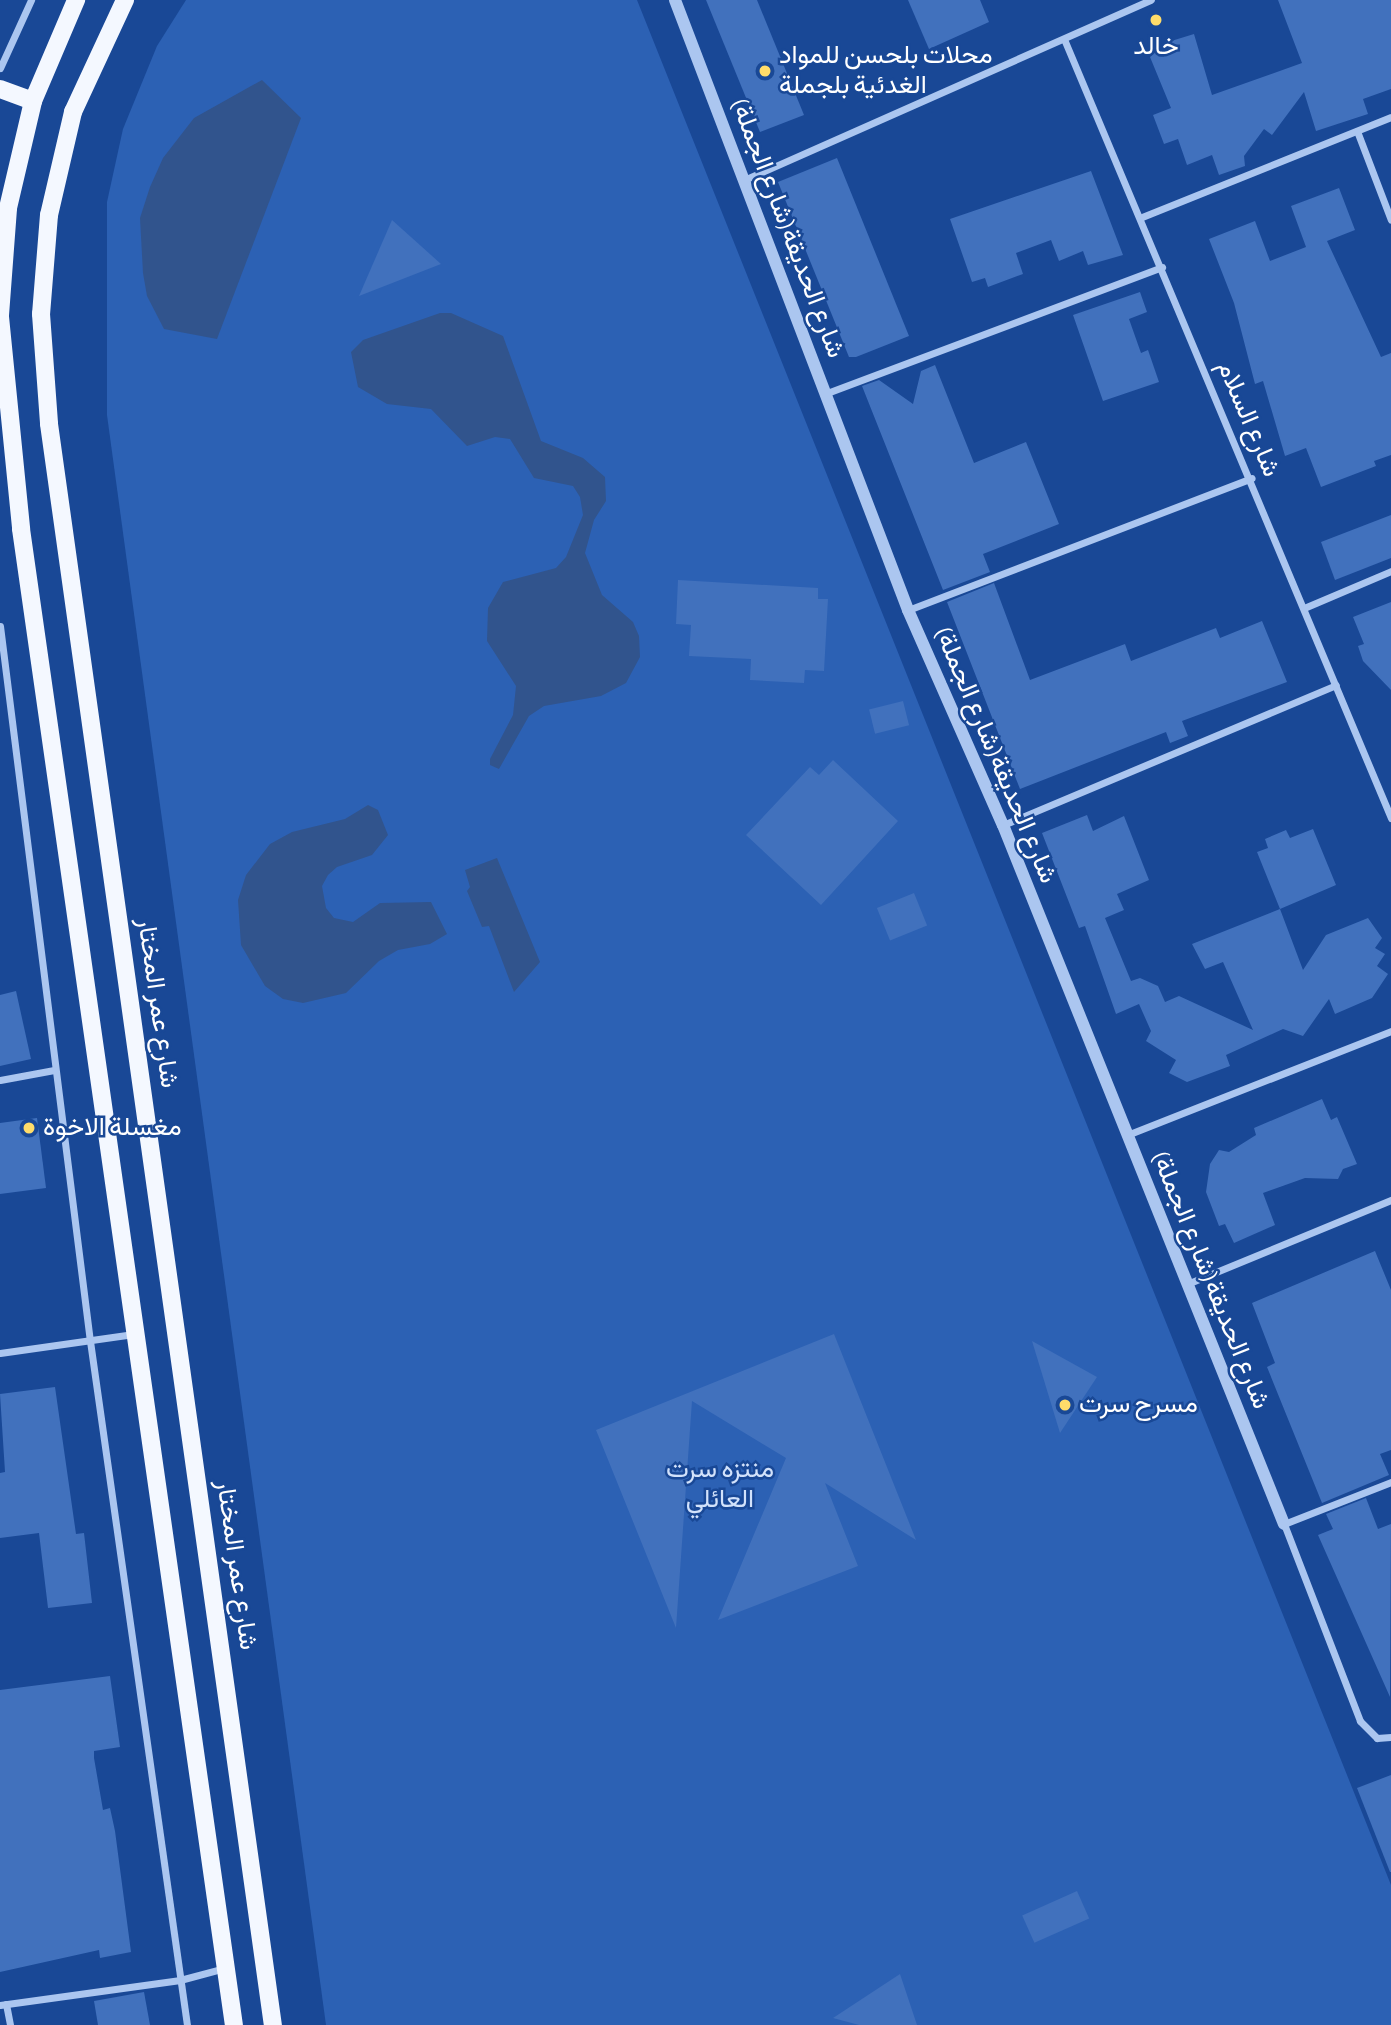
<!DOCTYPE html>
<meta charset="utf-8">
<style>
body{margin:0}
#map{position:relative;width:1391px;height:2025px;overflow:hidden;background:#194896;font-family:"Alegreya Sans",Vazirmatn,sans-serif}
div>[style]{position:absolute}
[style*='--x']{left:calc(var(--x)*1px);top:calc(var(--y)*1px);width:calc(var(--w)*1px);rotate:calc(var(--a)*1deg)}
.green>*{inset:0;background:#2c61b4}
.water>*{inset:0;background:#31548d}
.building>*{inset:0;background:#4171bd;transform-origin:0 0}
.minor>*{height:7px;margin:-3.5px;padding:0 3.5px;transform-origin:3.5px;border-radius:3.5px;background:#abc6f0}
.tertiary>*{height:12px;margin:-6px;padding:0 6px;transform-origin:6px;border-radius:6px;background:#abc6f0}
.primary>*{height:18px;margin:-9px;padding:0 9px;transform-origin:9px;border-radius:9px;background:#f4f8ff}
.dots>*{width:19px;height:19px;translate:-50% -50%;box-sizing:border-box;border:4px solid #194896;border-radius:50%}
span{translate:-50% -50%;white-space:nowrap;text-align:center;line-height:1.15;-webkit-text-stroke:5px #194896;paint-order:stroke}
.poi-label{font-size:26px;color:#fff}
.left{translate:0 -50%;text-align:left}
.street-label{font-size:26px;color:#fff}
.park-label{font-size:26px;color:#d2e2fb}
</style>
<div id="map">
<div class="green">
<div style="clip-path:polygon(186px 0,637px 0,1391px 1885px,1391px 2025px,326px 2025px,107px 415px,107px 202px,123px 129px,157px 46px)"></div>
</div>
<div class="water">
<div style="clip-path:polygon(262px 80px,301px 118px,217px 339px,164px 329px,147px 296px,143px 273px,140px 218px,150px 187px,163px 158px,194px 118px)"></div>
<div style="clip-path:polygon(440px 313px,451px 313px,503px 336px,541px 441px,583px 458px,605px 477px,606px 501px,594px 520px,585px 553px,602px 595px,633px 622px,639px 636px,640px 657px,626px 683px,601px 696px,544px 706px,529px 716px,499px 769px,490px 765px,490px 759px,513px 715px,516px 686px,487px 641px,488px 608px,503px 582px,556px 568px,566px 557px,583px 515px,580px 497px,573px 486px,534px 478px,510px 439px,495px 437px,467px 446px,431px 409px,387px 404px,358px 387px,351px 352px,363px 340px)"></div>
<div style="clip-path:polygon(368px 805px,378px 810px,388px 835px,372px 855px,337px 867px,328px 875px,322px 886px,326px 908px,334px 918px,353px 922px,380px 903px,431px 902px,447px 934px,430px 944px,398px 950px,379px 961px,346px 993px,303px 1003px,283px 999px,265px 986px,241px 945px,238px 900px,246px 875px,270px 844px,292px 832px,345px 819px)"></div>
<div style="clip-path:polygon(497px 858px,540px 962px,514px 992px,489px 926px,482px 927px,467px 891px,470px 887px,465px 870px)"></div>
</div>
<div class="building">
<div style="clip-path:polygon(706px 0,757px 0,804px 115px,760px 132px)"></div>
<div style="clip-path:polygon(908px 0,980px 0,989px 22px,929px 49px)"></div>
<div style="clip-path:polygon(1278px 0,1391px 0,1391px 89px,1363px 99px,1368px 114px,1316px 131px,1304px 92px,1272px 135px,1264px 129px,1244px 156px,1245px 166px,1219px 175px,1212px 155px,1187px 165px,1178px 139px,1164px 144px,1153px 115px,1171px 108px,1150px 57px,1168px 42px,1194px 34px,1212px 95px,1302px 63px)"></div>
<div style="clip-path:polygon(837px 158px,909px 336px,856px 357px,849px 357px,778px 182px)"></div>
<div style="clip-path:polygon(1091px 171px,1123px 255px,1088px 265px,1083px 251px,1059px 261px,1051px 240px,1016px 253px,1023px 274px,988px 287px,985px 278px,972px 282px,950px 219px)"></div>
<div style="clip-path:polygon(1339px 188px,1355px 230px,1327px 241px,1381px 357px,1391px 353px,1391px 455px,1374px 461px,1376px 466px,1321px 487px,1306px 448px,1285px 456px,1263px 381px,1255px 384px,1234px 303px,1209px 239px,1255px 221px,1270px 261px,1306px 247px,1291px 206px)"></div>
<div style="clip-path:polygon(392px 220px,441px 264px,359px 296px)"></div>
<div style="clip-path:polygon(1140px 292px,1147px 312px,1129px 319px,1141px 353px,1148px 350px,1159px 382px,1103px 401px,1073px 315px)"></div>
<div style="clip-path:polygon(935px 365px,974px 463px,1026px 442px,1059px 524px,983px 554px,990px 572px,943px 590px,862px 386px,879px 380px,913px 404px,921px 371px)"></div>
<div style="clip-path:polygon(1391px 515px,1391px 558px,1335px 580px,1321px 542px)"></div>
<div style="clip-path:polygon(678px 580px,818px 588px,818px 599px,828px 599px,824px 671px,805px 670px,804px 683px,750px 680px,751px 659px,689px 656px,691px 625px,676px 624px)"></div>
<div style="clip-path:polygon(994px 583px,1030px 680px,1125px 644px,1131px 661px,1216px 628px,1220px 638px,1262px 621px,1287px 682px,1182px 721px,1188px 736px,1170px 743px,1166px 732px,1020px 789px,947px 602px)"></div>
<div style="clip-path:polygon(1391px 602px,1391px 690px,1363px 661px,1358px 646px,1364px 644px,1353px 617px)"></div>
<div style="left:903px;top:701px;width:25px;height:35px;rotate:76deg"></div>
<div style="clip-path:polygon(833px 760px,898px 821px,821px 905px,746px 835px,810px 767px,819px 775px)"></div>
<div style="clip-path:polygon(1087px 815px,1093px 831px,1124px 816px,1149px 880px,1117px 894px,1124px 910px,1105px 918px,1131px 981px,1140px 978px,1158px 986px,1165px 1002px,1179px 996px,1253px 1030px,1223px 962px,1205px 969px,1192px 944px,1280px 909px,1303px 970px,1326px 935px,1368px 918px,1382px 938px,1375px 948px,1385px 954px,1377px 966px,1388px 974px,1372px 998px,1335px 1014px,1329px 999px,1303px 1036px,1283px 1029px,1226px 1055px,1230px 1066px,1187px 1082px,1169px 1073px,1176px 1060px,1146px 1041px,1151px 1031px,1139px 1004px,1116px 1014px,1085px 926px,1079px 928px,1042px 833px)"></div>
<div style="clip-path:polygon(1313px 829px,1336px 885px,1280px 909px,1257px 852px,1268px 848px,1265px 839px,1286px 830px,1290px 838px)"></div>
<div style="left:914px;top:893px;width:35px;height:40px;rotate:68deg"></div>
<div style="clip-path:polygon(16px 991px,31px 1059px,0 1066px,0 995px)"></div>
<div style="clip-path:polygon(1322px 1099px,1331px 1120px,1337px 1117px,1357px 1164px,1343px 1169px,1338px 1179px,1305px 1178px,1263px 1193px,1275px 1225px,1234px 1243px,1225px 1224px,1219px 1226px,1206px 1192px,1210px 1164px,1219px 1150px,1229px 1152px,1256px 1135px,1254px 1128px)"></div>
<div style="clip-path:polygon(37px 1118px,46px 1188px,0 1194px,0 1123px)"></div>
<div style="clip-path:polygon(1375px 1251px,1391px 1290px,1391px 1450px,1380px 1454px,1389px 1475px,1322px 1503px,1267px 1367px,1275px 1363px,1252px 1303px)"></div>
<div style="clip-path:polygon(834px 1334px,916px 1540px,825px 1483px,858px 1566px,718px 1620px,786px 1458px,692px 1401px,676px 1628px,596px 1430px)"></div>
<div style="clip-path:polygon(1032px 1341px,1097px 1377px,1060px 1433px)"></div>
<div style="clip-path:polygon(55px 1387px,76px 1534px,84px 1533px,92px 1603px,48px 1608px,39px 1533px,0 1538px,0 1473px,5px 1472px,0 1394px)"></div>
<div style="clip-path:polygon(1366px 1498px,1378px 1529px,1391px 1524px,1390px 1697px,1318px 1535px,1333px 1529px,1326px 1514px)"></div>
<div style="clip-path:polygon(110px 1676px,120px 1747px,94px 1751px,94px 1758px,103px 1810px,110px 1808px,115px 1831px,131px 1952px,100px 1958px,99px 1950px,0 1972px,0 1690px)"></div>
<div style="clip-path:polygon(1391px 1775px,1391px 1872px,1390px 1872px,1357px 1788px)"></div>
<div style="left:1077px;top:1891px;width:30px;height:60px;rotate:66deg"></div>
<div style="clip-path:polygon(900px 1974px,917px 2025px,859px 2025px,833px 2018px)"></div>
<div style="clip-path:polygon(144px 1992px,150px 2025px,98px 2025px,94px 2001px)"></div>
</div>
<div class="minor">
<div style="--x:1064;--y:39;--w:845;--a:67.23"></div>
<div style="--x:0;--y:68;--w:75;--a:-65.5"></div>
<div style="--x:1357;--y:131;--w:95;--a:69.1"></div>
<div style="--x:744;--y:180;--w:445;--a:-23.9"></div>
<div style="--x:1142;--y:217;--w:268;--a:-21.9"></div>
<div style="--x:827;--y:393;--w:358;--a:-20.6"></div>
<div style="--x:1304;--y:608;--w:95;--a:-23"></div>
<div style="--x:908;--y:610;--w:368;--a:-21"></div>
<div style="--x:0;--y:626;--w:721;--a:82.83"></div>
<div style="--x:90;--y:1341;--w:691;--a:81.93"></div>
<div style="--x:1003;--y:825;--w:361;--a:-22.8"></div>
<div style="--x:0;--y:1080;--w:55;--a:-10.5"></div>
<div style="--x:1127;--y:1135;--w:284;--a:-21.5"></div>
<div style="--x:1187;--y:1284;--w:221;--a:-22.4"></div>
<div style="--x:0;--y:1353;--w:135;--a:-8.1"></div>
<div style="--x:1391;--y:1482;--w:115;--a:158.6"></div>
<div style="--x:1284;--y:1524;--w:211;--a:68.9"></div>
<div style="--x:1360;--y:1721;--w:24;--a:45"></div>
<div style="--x:1377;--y:1738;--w:14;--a:-4"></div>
<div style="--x:6;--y:2004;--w:21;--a:79"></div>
<div style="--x:0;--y:2005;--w:182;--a:-7.9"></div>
<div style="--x:180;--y:1980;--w:47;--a:-14.9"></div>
</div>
<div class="tertiary">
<div style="--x:675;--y:0;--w:653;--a:69.09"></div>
<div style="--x:908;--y:610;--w:235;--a:66.2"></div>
<div style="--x:1003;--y:825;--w:753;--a:68.1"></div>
</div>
<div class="primary">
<div style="--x:125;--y:0;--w:123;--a:114.9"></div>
<div style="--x:73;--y:112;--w:106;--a:103.1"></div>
<div style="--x:49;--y:215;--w:99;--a:94.6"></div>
<div style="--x:41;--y:314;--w:110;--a:85.8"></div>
<div style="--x:49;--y:424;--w:1617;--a:82.04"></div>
<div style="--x:0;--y:89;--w:35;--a:20"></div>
<div style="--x:0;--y:315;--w:107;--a:-85.7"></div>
<div style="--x:8;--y:208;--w:110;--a:-76.8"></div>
<div style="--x:33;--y:101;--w:110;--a:-66.9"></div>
<div style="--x:0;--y:317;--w:213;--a:84.3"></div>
<div style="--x:21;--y:529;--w:1511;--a:81.9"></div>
</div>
<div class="dots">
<div style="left:1156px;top:20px;background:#ffdc6a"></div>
<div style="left:765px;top:71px;background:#ffdc6a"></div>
<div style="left:29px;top:1128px;background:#ffdc6a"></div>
<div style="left:1065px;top:1405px;background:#ffdc6a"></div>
</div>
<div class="poi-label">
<span style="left:1156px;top:47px">خالد</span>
<span class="left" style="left:779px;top:71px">محلات بلحسن للمواد<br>الغدئية بلجملة</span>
<span class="left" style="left:43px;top:1128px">مغسلة الاخوة</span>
<span class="left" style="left:1079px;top:1405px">مسرح سرت</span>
</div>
<div class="street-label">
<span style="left:787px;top:228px;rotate:69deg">شارع الحديقة(شارع الجملة)</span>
<span style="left:1248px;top:419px;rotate:67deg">شارع السلام</span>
<span style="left:995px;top:755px;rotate:67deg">شارع الحديقة(شارع الجملة)</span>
<span style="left:157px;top:1003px;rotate:82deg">شارع عمر المختار</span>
<span style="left:1210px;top:1280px;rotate:68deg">شارع الحديقة(شارع الجملة)</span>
<span style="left:236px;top:1565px;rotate:82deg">شارع عمر المختار</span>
</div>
<div class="park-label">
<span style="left:720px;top:1485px">منتزه سرت<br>العائلي</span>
</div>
</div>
